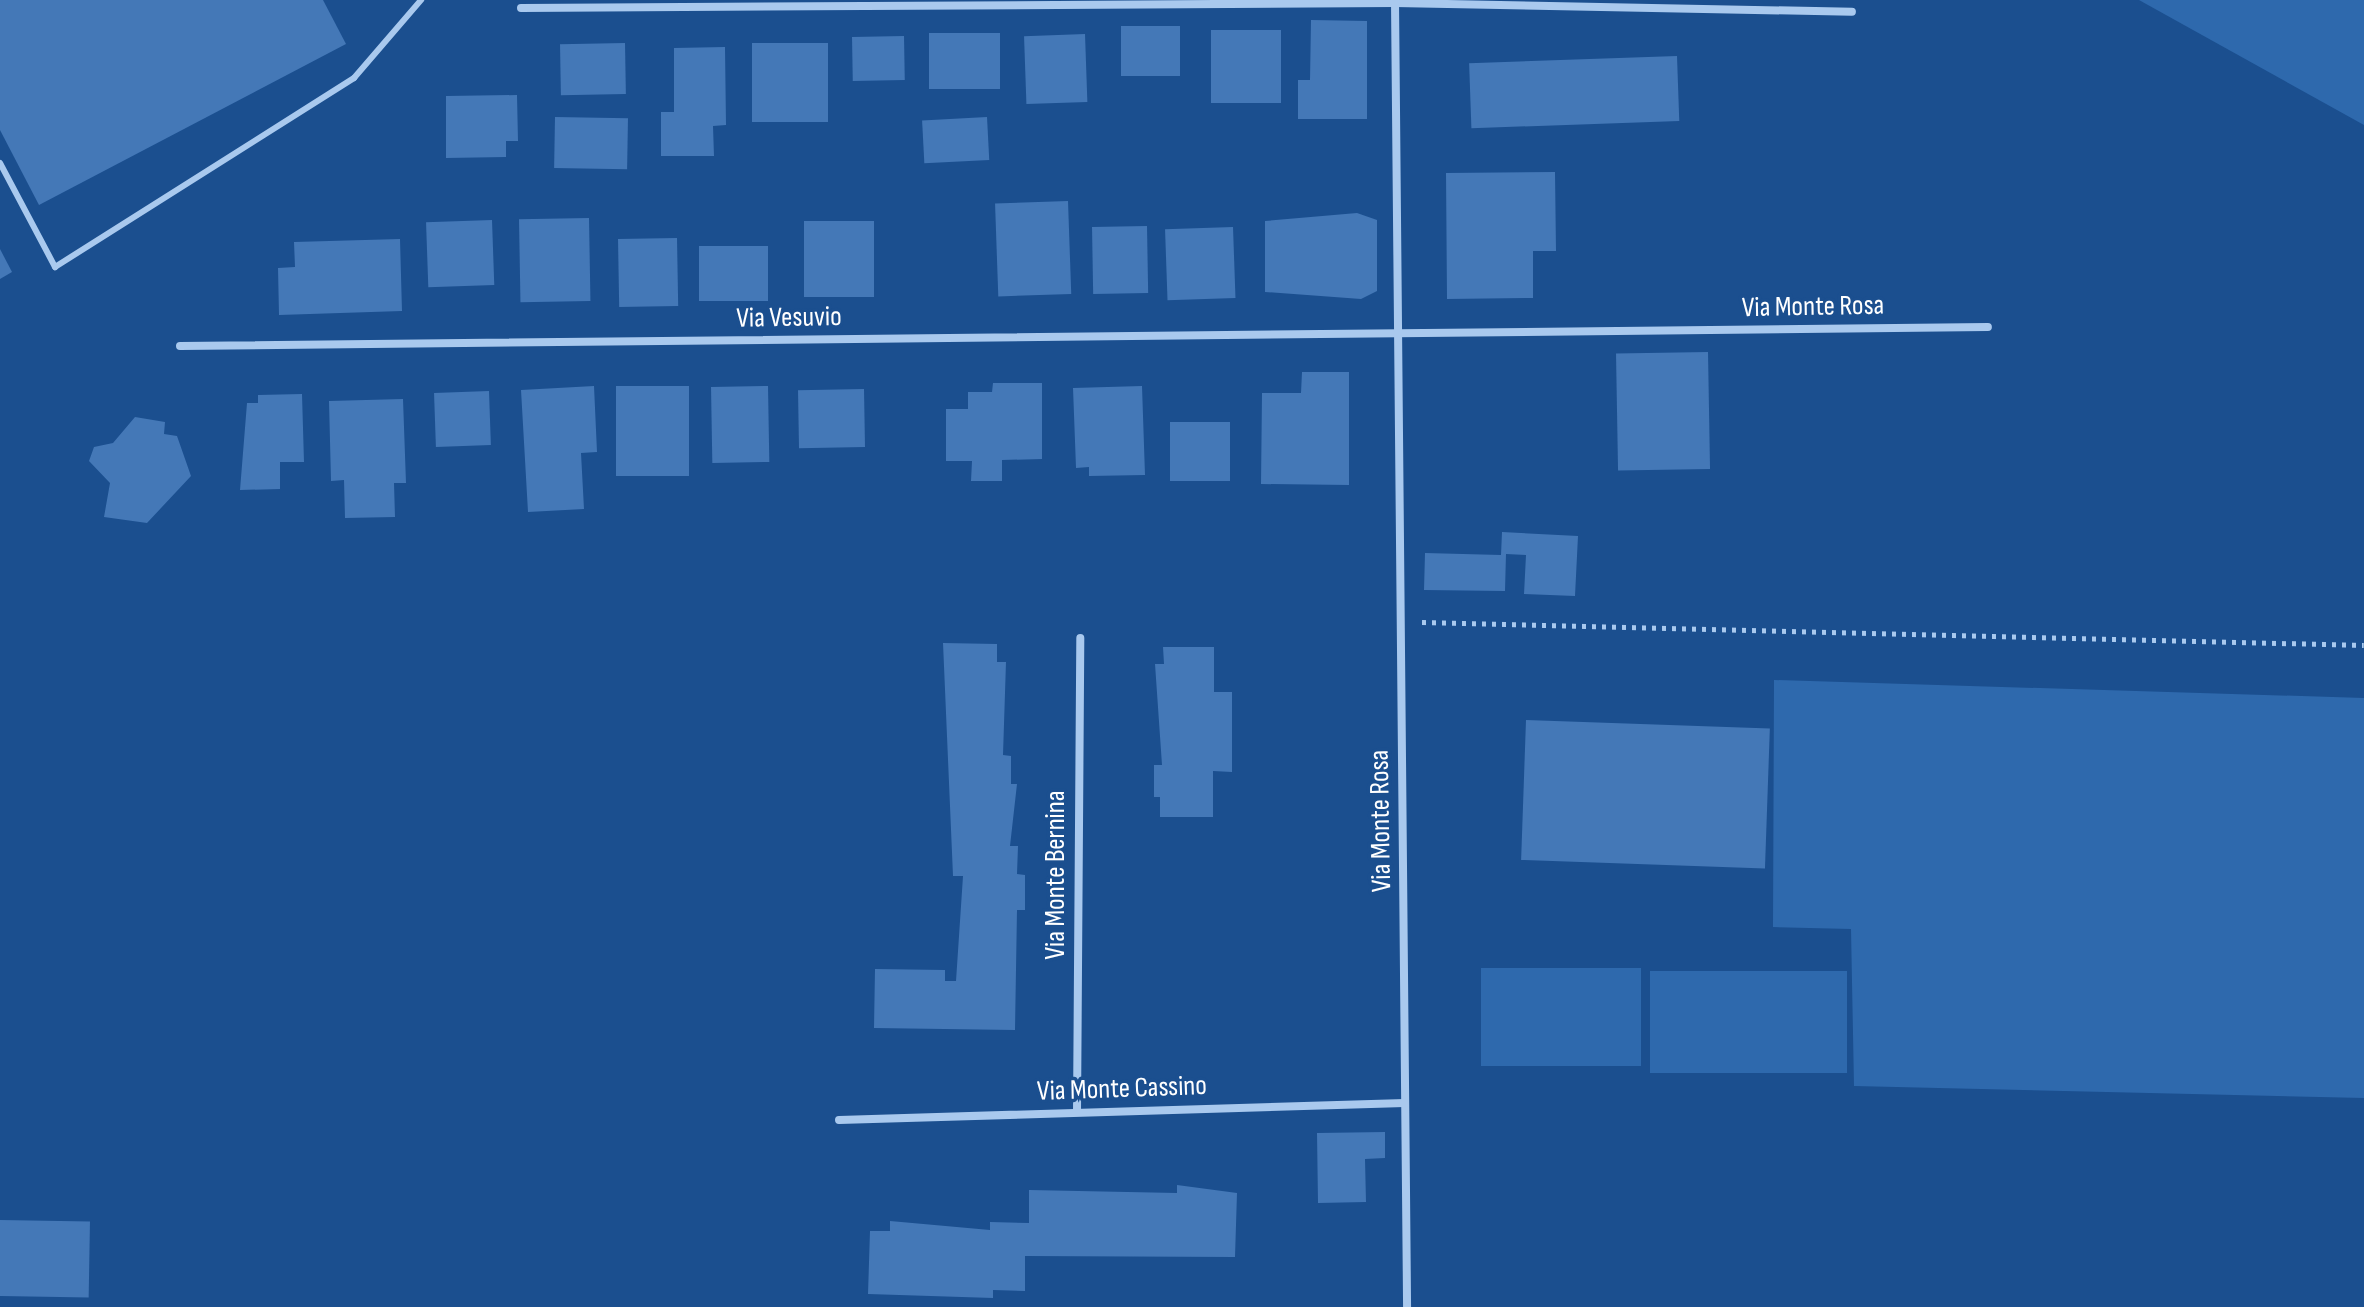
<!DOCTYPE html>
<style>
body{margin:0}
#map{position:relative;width:2364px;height:1307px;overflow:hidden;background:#1b4f8f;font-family:"Sofia Sans Condensed",sans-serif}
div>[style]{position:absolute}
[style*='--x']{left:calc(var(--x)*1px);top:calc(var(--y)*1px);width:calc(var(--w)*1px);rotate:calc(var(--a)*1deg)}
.green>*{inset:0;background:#2e69ad;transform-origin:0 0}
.building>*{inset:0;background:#4478b7;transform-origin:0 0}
.path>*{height:5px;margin-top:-2.5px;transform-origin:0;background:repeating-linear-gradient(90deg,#a9c9ee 0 4px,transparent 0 10px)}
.service>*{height:6px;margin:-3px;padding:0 3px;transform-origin:3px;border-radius:3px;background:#a9c9ee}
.minor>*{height:8px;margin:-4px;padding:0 4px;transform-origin:4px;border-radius:4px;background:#a9c9ee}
span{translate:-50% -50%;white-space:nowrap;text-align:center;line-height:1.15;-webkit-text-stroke:7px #1b4f8f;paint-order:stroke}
.street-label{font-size:28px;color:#fff}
</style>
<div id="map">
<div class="green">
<div style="clip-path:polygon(2139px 0,2364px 0,2364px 125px)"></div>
<div style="clip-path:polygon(1774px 680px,2364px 698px,2364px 1098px,1854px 1086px,1851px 929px,1773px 927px)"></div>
<div style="left:1481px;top:968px;width:160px;height:98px"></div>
<div style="left:1650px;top:971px;width:197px;height:102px"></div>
</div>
<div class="building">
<div style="clip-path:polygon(0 0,323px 0,346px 44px,39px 205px,0 130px)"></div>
<div style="clip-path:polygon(1311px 20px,1367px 21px,1367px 119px,1298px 119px,1298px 80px,1310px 80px)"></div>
<div style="left:1180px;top:26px;width:50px;height:59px;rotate:90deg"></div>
<div style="left:1281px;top:30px;width:73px;height:70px;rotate:90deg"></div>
<div style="left:929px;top:33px;width:71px;height:56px"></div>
<div style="left:1085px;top:34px;width:68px;height:61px;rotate:88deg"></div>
<div style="left:904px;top:36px;width:44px;height:52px;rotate:89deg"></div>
<div style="left:625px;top:43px;width:51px;height:65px;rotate:89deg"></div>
<div style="left:828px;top:43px;width:79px;height:76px;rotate:90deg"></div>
<div style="clip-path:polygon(725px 47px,726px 125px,713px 126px,714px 156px,661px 156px,661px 112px,674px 112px,674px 48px)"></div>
<div style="left:1677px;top:56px;width:65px;height:208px;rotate:88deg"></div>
<div style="clip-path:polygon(517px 95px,518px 141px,506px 141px,506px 157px,446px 158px,446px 96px)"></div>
<div style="left:555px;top:117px;width:73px;height:51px;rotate:1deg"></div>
<div style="left:987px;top:117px;width:43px;height:65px;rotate:87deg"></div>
<div style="clip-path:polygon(1555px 172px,1556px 251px,1533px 251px,1533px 298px,1447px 299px,1446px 173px)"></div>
<div style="left:1068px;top:201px;width:93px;height:73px;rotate:88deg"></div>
<div style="clip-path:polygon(1357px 213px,1377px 220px,1377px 291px,1361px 299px,1265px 292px,1265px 221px)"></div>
<div style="left:589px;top:218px;width:83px;height:70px;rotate:89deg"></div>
<div style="left:492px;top:220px;width:65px;height:66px;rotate:88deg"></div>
<div style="left:804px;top:221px;width:70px;height:76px"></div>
<div style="left:1147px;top:226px;width:67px;height:55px;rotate:89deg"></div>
<div style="left:1233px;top:227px;width:71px;height:68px;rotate:88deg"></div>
<div style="left:677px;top:238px;width:68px;height:59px;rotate:89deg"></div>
<div style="clip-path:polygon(400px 239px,402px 311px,279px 315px,278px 268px,295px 267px,294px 242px)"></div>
<div style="left:699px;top:246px;width:69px;height:55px"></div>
<div style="clip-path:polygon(0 249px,12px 272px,0 279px)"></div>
<div style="left:1708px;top:352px;width:117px;height:92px;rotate:89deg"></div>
<div style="clip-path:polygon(1302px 372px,1349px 372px,1349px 485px,1261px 484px,1262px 393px,1301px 393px)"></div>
<div style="clip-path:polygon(993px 383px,1042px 383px,1042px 459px,1002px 460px,1002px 481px,971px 481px,972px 461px,946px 461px,946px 409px,968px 409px,968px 392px,992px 392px)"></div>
<div style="clip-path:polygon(594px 386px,597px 452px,581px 453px,584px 509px,528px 512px,521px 390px)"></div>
<div style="left:616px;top:386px;width:73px;height:90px"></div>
<div style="left:768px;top:386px;width:76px;height:57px;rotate:89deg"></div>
<div style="clip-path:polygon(1142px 386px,1145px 475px,1089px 476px,1089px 467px,1076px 468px,1073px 388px)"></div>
<div style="left:864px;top:389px;width:58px;height:66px;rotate:89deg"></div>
<div style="left:489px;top:391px;width:54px;height:55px;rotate:88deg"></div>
<div style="clip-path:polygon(302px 394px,304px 462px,280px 462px,280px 489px,240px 490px,247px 403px,258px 403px,258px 395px)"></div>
<div style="clip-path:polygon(403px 399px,406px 483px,394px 483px,395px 517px,345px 518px,344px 480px,331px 481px,329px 401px)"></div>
<div style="clip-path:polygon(135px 417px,165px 422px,164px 434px,177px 436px,191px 476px,147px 523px,104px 517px,110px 483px,89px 461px,94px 447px,113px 443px)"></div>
<div style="left:1170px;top:422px;width:60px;height:59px"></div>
<div style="clip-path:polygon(1502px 532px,1578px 536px,1575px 596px,1524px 594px,1526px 555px,1506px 554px,1505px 591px,1424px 590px,1425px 553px,1501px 555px)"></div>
<div style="clip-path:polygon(943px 643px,997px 644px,997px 662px,1006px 662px,1003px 755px,1011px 756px,1011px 784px,1017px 784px,1010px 846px,1018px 846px,1017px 874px,1025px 875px,1025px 910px,1017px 910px,1015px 1030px,874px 1028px,875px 969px,945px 970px,945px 981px,956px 981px,963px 876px,953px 876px)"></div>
<div style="clip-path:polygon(1163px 647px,1214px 647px,1214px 692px,1232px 692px,1232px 772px,1213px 771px,1213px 817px,1160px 817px,1160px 797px,1154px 797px,1154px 765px,1162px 765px,1155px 664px,1164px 664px)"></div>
<div style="left:1526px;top:720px;width:244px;height:140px;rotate:2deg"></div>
<div style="clip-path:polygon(1385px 1132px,1385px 1158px,1365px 1159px,1366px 1202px,1318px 1203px,1317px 1133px)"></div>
<div style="clip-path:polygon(1177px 1185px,1237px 1193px,1235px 1257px,1025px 1256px,1025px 1291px,993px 1290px,993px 1298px,868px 1294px,870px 1231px,890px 1231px,890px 1221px,990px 1230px,990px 1222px,1029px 1223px,1029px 1190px,1177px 1193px)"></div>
<div style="left:0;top:1220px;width:90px;height:76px;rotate:1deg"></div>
</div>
<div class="path">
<div style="--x:1422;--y:622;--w:942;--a:1.4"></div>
</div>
<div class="service">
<div style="--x:0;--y:163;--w:118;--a:62.1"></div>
<div style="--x:55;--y:267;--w:354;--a:-32.3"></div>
<div style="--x:354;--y:78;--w:103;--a:-49.3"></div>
</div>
<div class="minor">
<div style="--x:1395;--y:1;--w:1306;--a:89.47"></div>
<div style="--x:521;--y:8;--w:874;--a:-0.33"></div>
<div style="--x:1395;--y:3;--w:457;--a:1.1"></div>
<div style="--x:180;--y:346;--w:1808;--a:-0.6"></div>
<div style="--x:1077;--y:1112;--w:474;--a:-89.6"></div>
<div style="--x:839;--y:1120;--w:566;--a:-1.72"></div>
</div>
<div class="street-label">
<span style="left:1813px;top:307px;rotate:-1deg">Via Monte Rosa</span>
<span style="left:789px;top:318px;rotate:-1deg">Via Vesuvio</span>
<span style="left:1381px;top:821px;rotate:-91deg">Via Monte Rosa</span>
<span style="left:1056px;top:875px;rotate:-90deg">Via Monte Bernina</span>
<span style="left:1122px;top:1089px;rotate:-2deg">Via Monte Cassino</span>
</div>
</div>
